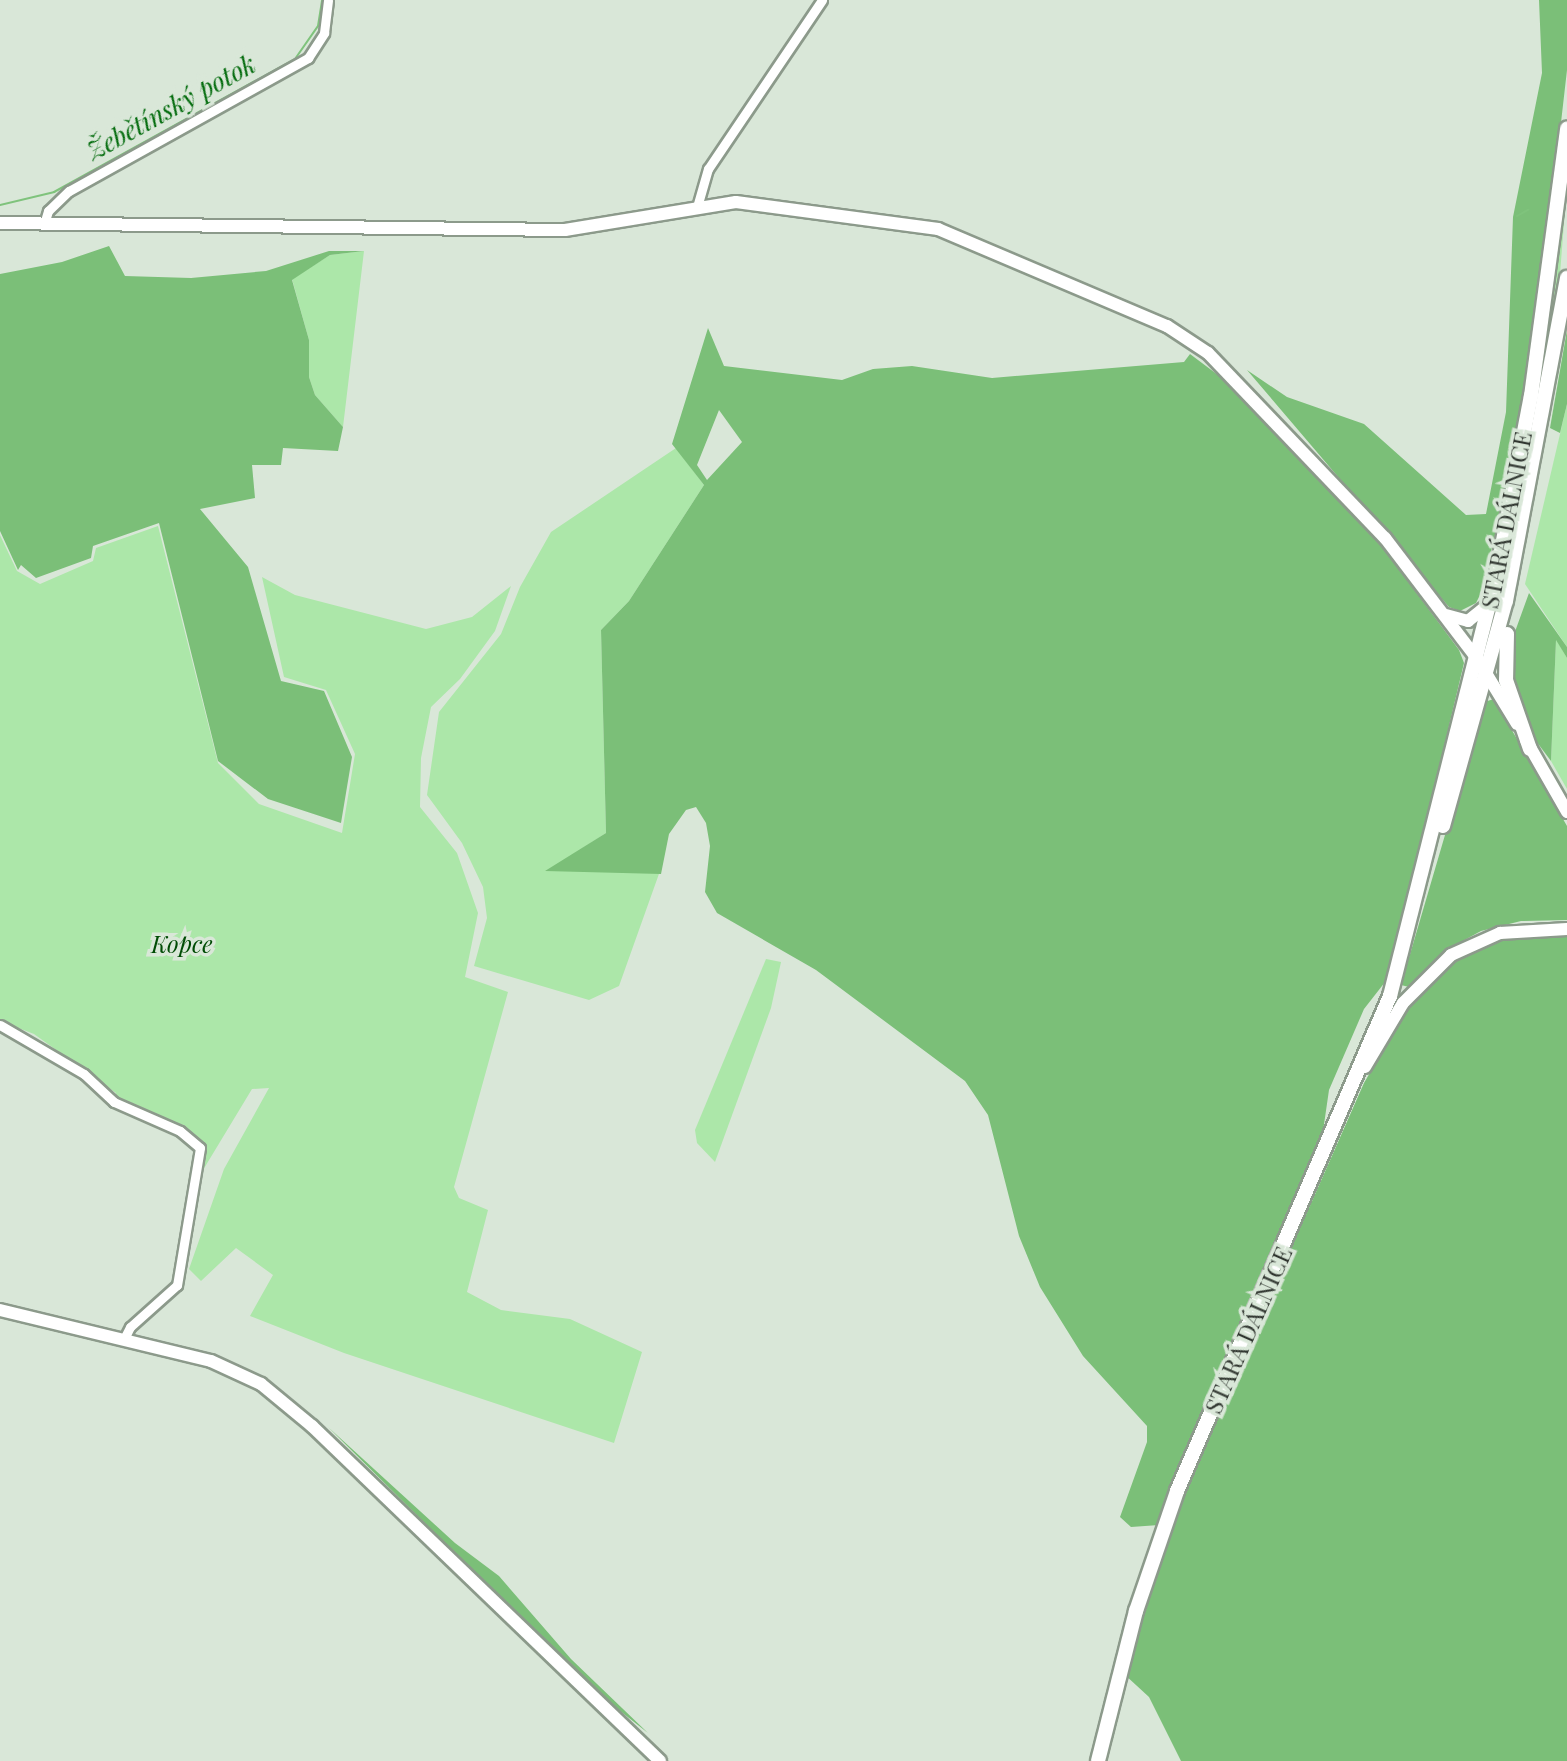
<!DOCTYPE html>
<meta charset="utf-8">
<style>
body{margin:0}
#map{position:relative;width:1567px;height:1761px;overflow:hidden;background:#d9e7d8;font-family:"Playfair Display",serif}
div>[style]{position:absolute}
[style*='--x']{left:calc(var(--x)*1px);top:calc(var(--y)*1px);width:calc(var(--w)*1px);rotate:calc(var(--a)*1deg)}
.green>*{inset:0;background:#ace7a9}
.forest>*{inset:0;background:#7bbf78}
.stream>*{height:2px;margin:-1px;padding:0 1px;transform-origin:1px;border-radius:1px;background:#7fc37c}
.roads{filter:drop-shadow(2px 0 #8c9a8b) drop-shadow(-2px 0 #8c9a8b) drop-shadow(0 2px #8c9a8b) drop-shadow(0 -2px #8c9a8b)}
.minor>*{height:9px;margin:-4.5px;padding:0 4.5px;transform-origin:4.5px;border-radius:4.5px;background:#fff}
.tertiary>*{height:12px;margin:-6px;padding:0 6px;transform-origin:6px;border-radius:6px;background:#fff}
.secondary>*{height:14px;margin:-7px;padding:0 7px;transform-origin:7px;border-radius:7px;background:#fff}
span{translate:-50% -50%;white-space:nowrap;text-align:center;line-height:1.15;-webkit-text-stroke:7px #d9e7d8;paint-order:stroke}
.street-label{font-size:24px;color:#303630}
.park-label{font-size:24px;color:#004c05;font-style:italic}
.water-label{font-size:26px;color:#026b0c;font-style:italic}
</style>
<div id="map">
<div class="green">
<div style="clip-path:polygon(1567px 184px,1559px 287px,1513px 541px,1487px 645px,1538px 382px)"></div>
<div style="clip-path:polygon(364px 251px,343px 427px,315px 395px,309px 377px,309px 340px,292px 279px,330px 255px)"></div>
<div style="clip-path:polygon(1567px 404px,1567px 647px,1525px 584px)"></div>
<div style="clip-path:polygon(676px 448px,704px 485px,629px 601px,601px 630px,606px 833px,547px 871px,660px 871px,619px 986px,589px 1000px,474px 966px,487px 918px,483px 887px,462px 843px,427px 795px,439px 712px,501px 634px,520px 587px,551px 532px)"></div>
<div style="clip-path:polygon(158px 526px,218px 763px,259px 804px,342px 833px,355px 754px,326px 690px,284px 677px,262px 577px,295px 595px,426px 629px,472px 617px,511px 586px,495px 631px,460px 679px,431px 707px,421px 758px,420px 807px,457px 853px,478px 913px,465px 977px,508px 992px,454px 1187px,459px 1198px,488px 1210px,467px 1292px,501px 1310px,570px 1319px,642px 1352px,614px 1443px,344px 1353px,250px 1316px,273px 1275px,236px 1248px,201px 1281px,189px 1269px,224px 1169px,269px 1088px,252px 1089px,200px 1175px,203px 1144px,184px 1125px,162px 1122px,114px 1097px,116px 1093px,34px 1034px,0 1021px,0 535px,17px 571px,40px 584px,93px 561px,96px 548px)"></div>
<div style="clip-path:polygon(1556px 639px,1567px 658px,1567px 789px,1551px 761px)"></div>
<div style="clip-path:polygon(766px 959px,781px 962px,771px 1008px,715px 1162px,697px 1143px,695px 1130px)"></div>
</div>
<div class="forest">
<div style="clip-path:polygon(1539px 0,1567px 0,1567px 70px,1546px 254px,1506px 491px,1480px 595px,1476px 603px,1460px 611px,1449px 607px,1247px 370px,1287px 397px,1364px 424px,1466px 515px,1486px 514px,1506px 412px,1513px 217px,1542px 73px)"></div>
<div style="clip-path:polygon(109px 246px,125px 276px,191px 278px,266px 271px,329px 251px,364px 251px,330px 255px,292px 280px,309px 340px,309px 377px,315px 395px,343px 427px,338px 451px,283px 448px,281px 465px,252px 465px,255px 498px,200px 509px,248px 567px,281px 681px,324px 691px,352px 757px,341px 823px,268px 799px,218px 761px,159px 523px,93px 546px,91px 558px,36px 578px,21px 565px,18px 570px,0 531px,0 274px,62px 262px)"></div>
<div style="clip-path:polygon(evenodd,708px 328px,724px 366px,842px 380px,873px 369px,912px 366px,992px 378px,1184px 362px,1190px 354px,1226px 381px,1381px 545px,1459px 650px,1464px 663px,1389px 977px,1364px 1009px,1329px 1090px,1320px 1152px,1159px 1525px,1131px 1527px,1120px 1517px,1147px 1442px,1147px 1426px,1083px 1356px,1040px 1287px,1019px 1236px,988px 1115px,965px 1081px,816px 970px,717px 913px,705px 892px,710px 846px,706px 823px,696px 807px,686px 810px,669px 834px,661px 874px,545px 871px,606px 833px,601px 630px,629px 601px,704px 485px,672px 444px,708px 328px,719px 410px,742px 442px,707px 480px,697px 465px,719px 410px)"></div>
<div style="clip-path:polygon(1567px 330px,1567px 404px,1560px 433px,1550px 428px)"></div>
<div style="clip-path:polygon(1529px 593px,1567px 647px,1567px 658px,1556px 640px,1551px 761px,1536px 741px,1511px 679px,1508px 651px)"></div>
<div style="clip-path:polygon(1494px 699px,1567px 826px,1567px 920px,1521px 921px,1481px 931px,1448px 949px,1409px 987px,1401px 985px,1484px 702px)"></div>
<div style="clip-path:polygon(1567px 935px,1567px 1761px,1181px 1761px,1149px 1697px,1124px 1674px,1183px 1494px,1364px 1083px,1408px 1007px,1455px 960px,1501px 938px)"></div>
<div style="clip-path:polygon(328px 1427px,455px 1543px,499px 1576px,571px 1659px,648px 1733px,591px 1688px)"></div>
</div>
<div class="stream">
<div style="--x:0;--y:205;--w:56;--a:-13.5"></div>
<div style="--x:54;--y:192;--w:275;--a:-28.9"></div>
<div style="--x:295;--y:59;--w:40;--a:-55.1"></div>
<div style="--x:318;--y:26;--w:26;--a:-81"></div>
<div style="--x:1517;--y:216;--w:13;--a:-29"></div>
</div>
<div class="roads">
<div class="minor">
<div style="--x:697;--y:207;--w:40;--a:-74"></div>
<div style="--x:708;--y:169;--w:204;--a:-56"></div>
<div style="--x:44;--y:224;--w:14;--a:-73"></div>
<div style="--x:48;--y:211;--w:29;--a:-44"></div>
<div style="--x:69;--y:191;--w:274;--a:-29.1"></div>
<div style="--x:308;--y:58;--w:30;--a:-57"></div>
<div style="--x:324;--y:33;--w:33;--a:-83"></div>
<div style="--x:0;--y:1025;--w:97;--a:30.3"></div>
<div style="--x:84;--y:1074;--w:41;--a:43"></div>
<div style="--x:114;--y:1102;--w:72;--a:23.7"></div>
<div style="--x:180;--y:1131;--w:26;--a:40"></div>
<div style="--x:200;--y:1148;--w:139;--a:99.5"></div>
<div style="--x:177;--y:1285;--w:63;--a:138.2"></div>
<div style="--x:130;--y:1327;--w:13;--a:117"></div>
</div>
<div class="tertiary">
<div style="--x:0;--y:223;--w:565;--a:0.71"></div>
<div style="--x:565;--y:230;--w:173;--a:-9.3"></div>
<div style="--x:736;--y:202;--w:204;--a:7.6"></div>
<div style="--x:938;--y:229;--w:249;--a:23"></div>
<div style="--x:1167;--y:326;--w:49;--a:33.4"></div>
<div style="--x:1208;--y:353;--w:256;--a:46.3"></div>
<div style="--x:1385;--y:538;--w:153;--a:52.7"></div>
<div style="--x:1478;--y:660;--w:75;--a:58.6"></div>
<div style="--x:1446;--y:615;--w:23;--a:15"></div>
<div style="--x:1468;--y:621;--w:26;--a:-39"></div>
<div style="--x:1526;--y:740;--w:83;--a:60.3"></div>
<div style="--x:1365;--y:1067;--w:74;--a:-59.3"></div>
<div style="--x:1403;--y:1003;--w:68;--a:-45"></div>
<div style="--x:1451;--y:955;--w:54;--a:-24.2"></div>
<div style="--x:1500;--y:933;--w:67;--a:-3.4"></div>
<div style="--x:0;--y:1310;--w:217;--a:13.6"></div>
<div style="--x:211;--y:1361;--w:55;--a:24.7"></div>
<div style="--x:261;--y:1384;--w:66;--a:39.5"></div>
<div style="--x:312;--y:1426;--w:483;--a:43.9"></div>
</div>
<div class="secondary">
<div style="--x:1507;--y:634;--w:46;--a:91.2"></div>
<div style="--x:1506;--y:680;--w:73;--a:70.8"></div>
<div style="--x:1443;--y:826;--w:234;--a:-74.4"></div>
<div style="--x:1506;--y:601;--w:329;--a:-79.3"></div>
<div style="--x:1098;--y:1761;--w:155;--a:-75.8"></div>
<div style="--x:1136;--y:1611;--w:127;--a:-71.1"></div>
<div style="--x:1177;--y:1491;--w:539;--a:-66.72"></div>
<div style="--x:1390;--y:996;--w:432;--a:-75.8"></div>
<div style="--x:1496;--y:577;--w:184;--a:-79.1"></div>
<div style="--x:1531;--y:396;--w:270;--a:-82.3"></div>
</div>
</div>
<div class="street-label">
<span style="left:1506px;top:520px;rotate:-79deg">STARÁ DÁLNICE</span>
<span style="left:1248px;top:1330px;rotate:-66deg">STARÁ DÁLNICE</span>
</div>
<div class="park-label">
<span style="left:182px;top:944px">Kopce</span>
</div>
<div class="water-label">
<span style="left:171px;top:107px;rotate:-29deg">Žebětínský potok</span>
</div>
</div>
